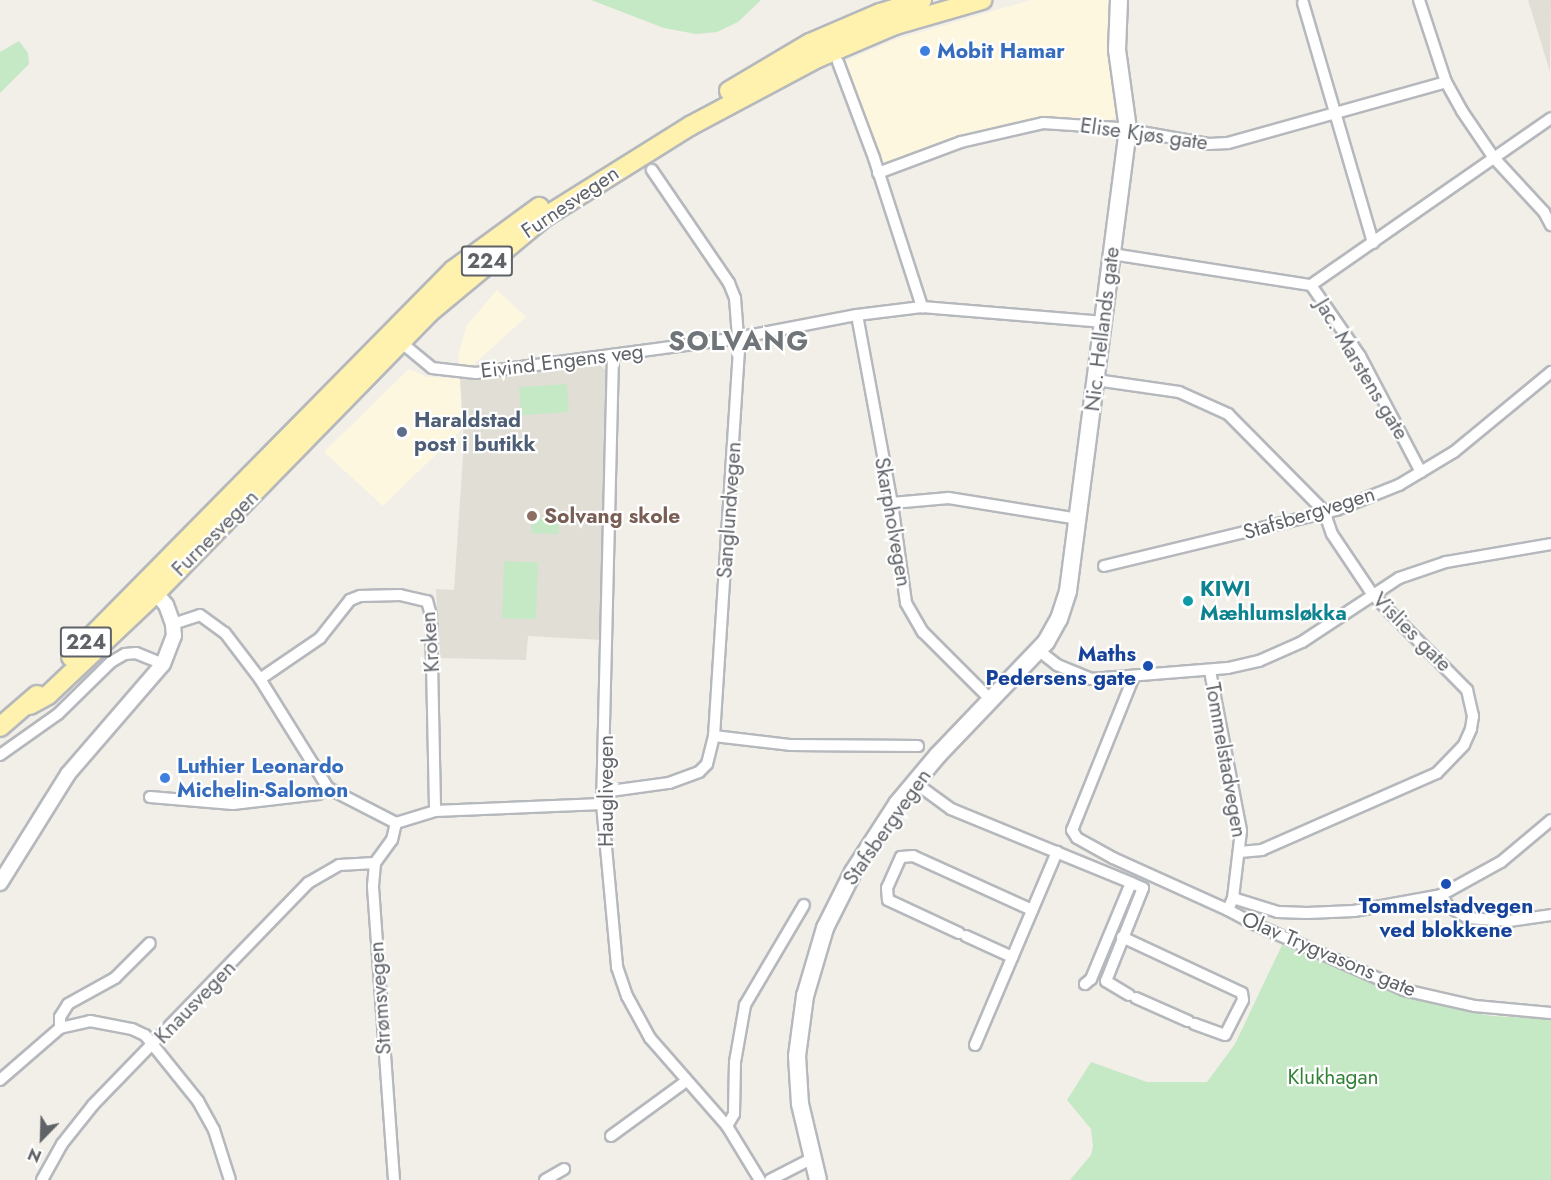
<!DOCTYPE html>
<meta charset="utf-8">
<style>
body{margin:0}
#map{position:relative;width:1551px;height:1180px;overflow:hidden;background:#f1efe8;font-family:Jost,sans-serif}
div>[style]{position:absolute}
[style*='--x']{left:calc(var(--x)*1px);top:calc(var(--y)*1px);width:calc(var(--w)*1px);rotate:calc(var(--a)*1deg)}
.commercial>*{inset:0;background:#fef7e0}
.education>*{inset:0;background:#e1ded6}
.green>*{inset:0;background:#c5e8c5;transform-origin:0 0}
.roads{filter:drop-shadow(2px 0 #b5b8bc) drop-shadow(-2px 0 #b5b8bc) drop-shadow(0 2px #b5b8bc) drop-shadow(0 -2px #b5b8bc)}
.minor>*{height:10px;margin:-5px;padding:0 5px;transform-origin:5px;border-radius:5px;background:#fff}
.tertiary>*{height:14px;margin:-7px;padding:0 7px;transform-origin:7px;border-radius:7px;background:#fff}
.secondary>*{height:16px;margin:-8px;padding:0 8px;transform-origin:8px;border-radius:8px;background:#fff}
.primary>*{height:18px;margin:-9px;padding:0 9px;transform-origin:9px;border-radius:9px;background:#fff2af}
.dots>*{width:16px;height:16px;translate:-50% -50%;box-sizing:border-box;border:3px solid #fff;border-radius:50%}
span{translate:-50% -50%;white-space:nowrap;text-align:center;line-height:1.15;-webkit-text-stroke:4.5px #fff;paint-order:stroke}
.shield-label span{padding:2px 4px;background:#fff;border:2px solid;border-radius:4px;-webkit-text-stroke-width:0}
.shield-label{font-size:20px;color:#5f6368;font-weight:700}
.shop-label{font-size:21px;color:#366cbe;font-weight:700}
.left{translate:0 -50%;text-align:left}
.street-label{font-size:21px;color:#5f6368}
.service-label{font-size:21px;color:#4e5e75;font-weight:700}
.education-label{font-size:21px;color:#785e54;font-weight:700}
.culture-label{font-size:21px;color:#0d838f;font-weight:700}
.transit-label{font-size:21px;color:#164399;font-weight:700}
.right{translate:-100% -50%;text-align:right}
.park-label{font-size:21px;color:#348238}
.district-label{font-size:27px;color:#70757a;font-weight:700;letter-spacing:1.5px}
.north{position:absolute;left:12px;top:1108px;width:60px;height:60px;-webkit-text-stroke:4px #fff;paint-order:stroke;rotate:203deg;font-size:16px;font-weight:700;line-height:24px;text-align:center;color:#5f6368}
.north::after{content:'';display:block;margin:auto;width:21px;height:27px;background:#5f6368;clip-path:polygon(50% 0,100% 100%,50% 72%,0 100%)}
</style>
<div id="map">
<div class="commercial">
<div style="clip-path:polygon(1031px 0,1108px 0,1108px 41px,1120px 114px,1110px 120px,1020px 121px,880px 167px,843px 62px,894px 40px)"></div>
<div style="clip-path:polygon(497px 290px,526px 317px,475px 363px,478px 369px,460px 368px,458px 356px,467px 325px)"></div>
<div style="clip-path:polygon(409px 369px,427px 377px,460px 378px,462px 429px,383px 506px,324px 452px)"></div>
</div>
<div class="education">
<div style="clip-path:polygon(1528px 0,1551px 0,1550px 72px)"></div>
<div style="clip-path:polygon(595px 361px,608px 372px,603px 640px,528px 636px,526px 660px,440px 658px,436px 589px,454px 590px,464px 442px,460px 378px)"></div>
</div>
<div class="green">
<div style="clip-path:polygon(591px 0,761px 0,738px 22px,717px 32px,696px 34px,664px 28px)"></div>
<div style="clip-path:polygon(19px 41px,28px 53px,29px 64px,0 93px,0 52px)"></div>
<div style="left:567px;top:384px;width:28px;height:48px;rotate:86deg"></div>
<div style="left:532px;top:518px;width:27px;height:15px;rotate:2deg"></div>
<div style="left:504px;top:561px;width:34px;height:57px;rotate:2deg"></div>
<div style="clip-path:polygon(1282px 945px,1397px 993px,1440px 1005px,1491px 1016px,1551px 1019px,1551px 1180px,1070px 1180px,1091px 1155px,1093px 1146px,1091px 1129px,1067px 1100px,1091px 1062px,1147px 1082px,1207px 1082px,1235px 1044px)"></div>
</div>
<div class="roads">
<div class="minor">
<div style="--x:1419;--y:0;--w:86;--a:71.8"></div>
<div style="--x:1446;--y:82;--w:33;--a:61"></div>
<div style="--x:1462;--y:111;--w:57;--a:55.8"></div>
<div style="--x:1494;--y:158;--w:74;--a:47.2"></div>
<div style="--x:1544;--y:212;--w:15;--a:62"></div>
<div style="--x:1303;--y:3;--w:250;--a:73.7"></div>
<div style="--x:838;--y:62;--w:103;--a:69.4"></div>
<div style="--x:874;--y:158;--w:157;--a:72.1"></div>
<div style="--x:878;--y:173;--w:89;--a:-20.5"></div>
<div style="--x:961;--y:142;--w:84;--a:-13"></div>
<div style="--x:1043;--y:123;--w:75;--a:3.8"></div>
<div style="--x:1118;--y:128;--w:92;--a:10"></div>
<div style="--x:1209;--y:144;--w:19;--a:-3"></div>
<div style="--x:1228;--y:143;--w:226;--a:-15.6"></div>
<div style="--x:1112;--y:254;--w:201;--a:8.9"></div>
<div style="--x:1311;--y:285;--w:86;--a:55.4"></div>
<div style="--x:1360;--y:356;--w:131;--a:62.3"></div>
<div style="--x:1311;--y:285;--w:292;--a:-34.8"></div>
<div style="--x:857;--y:315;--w:191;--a:79.5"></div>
<div style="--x:892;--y:503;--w:101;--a:82"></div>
<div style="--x:906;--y:603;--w:34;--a:60"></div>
<div style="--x:923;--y:632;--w:93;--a:45"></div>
<div style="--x:397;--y:339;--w:45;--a:39.6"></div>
<div style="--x:432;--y:368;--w:44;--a:6.5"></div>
<div style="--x:476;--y:373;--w:263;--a:-7.6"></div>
<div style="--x:737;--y:338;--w:122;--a:-10.9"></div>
<div style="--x:857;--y:315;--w:65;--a:-7"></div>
<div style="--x:922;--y:307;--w:183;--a:4.7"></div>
<div style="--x:613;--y:356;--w:448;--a:91.4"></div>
<div style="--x:602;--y:804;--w:164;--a:84.7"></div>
<div style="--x:617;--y:967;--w:31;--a:71"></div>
<div style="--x:627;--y:996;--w:48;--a:61.3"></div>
<div style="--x:650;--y:1038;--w:117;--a:48.8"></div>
<div style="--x:727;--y:1126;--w:63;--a:58.6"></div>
<div style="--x:1096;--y:380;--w:84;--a:8.2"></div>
<div style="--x:1179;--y:392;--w:54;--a:24.2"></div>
<div style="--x:1228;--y:414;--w:136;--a:45.3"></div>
<div style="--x:1324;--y:511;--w:24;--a:71"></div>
<div style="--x:1332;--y:534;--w:73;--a:56.1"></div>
<div style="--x:1373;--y:595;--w:134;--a:45.3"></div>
<div style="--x:1467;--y:690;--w:27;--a:77"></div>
<div style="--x:1473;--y:716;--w:13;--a:99"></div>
<div style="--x:1471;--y:729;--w:17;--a:114"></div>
<div style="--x:1464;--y:745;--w:39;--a:134"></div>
<div style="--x:1437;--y:773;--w:191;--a:156.3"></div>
<div style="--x:1262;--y:850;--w:22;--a:175"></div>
<div style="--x:892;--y:503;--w:57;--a:-5"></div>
<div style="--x:949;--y:498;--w:131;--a:9.2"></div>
<div style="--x:1104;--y:566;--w:239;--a:-13.6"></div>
<div style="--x:1336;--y:510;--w:68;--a:-21.6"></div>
<div style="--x:1399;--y:485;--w:64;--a:-31"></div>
<div style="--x:1454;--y:452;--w:126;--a:-39.5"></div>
<div style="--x:173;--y:624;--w:28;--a:-18"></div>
<div style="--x:200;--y:615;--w:31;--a:36"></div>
<div style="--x:225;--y:633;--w:58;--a:52.7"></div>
<div style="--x:260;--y:679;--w:128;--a:58"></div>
<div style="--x:1038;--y:650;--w:24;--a:38"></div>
<div style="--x:1057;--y:665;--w:37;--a:22"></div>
<div style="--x:1091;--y:679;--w:137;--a:-4.6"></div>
<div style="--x:1228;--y:668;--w:32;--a:-13"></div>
<div style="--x:1259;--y:661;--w:47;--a:-23.8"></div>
<div style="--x:1302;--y:642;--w:116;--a:-33.4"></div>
<div style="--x:1399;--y:578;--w:50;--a:-18.8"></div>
<div style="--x:1446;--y:562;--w:107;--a:-9.7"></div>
<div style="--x:1210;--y:671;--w:163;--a:79"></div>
<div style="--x:1241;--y:831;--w:67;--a:96.8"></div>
<div style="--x:1233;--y:898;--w:47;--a:17.3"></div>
<div style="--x:1278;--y:912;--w:29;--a:2"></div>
<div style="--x:1307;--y:913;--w:47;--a:-2.4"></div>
<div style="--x:1354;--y:911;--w:88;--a:-10.4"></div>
<div style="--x:1441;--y:895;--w:68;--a:-28.8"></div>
<div style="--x:1501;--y:862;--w:65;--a:-40"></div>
<div style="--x:1134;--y:676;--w:166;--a:111.9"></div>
<div style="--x:1072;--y:830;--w:9;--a:58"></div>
<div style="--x:1077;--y:838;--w:41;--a:29.1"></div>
<div style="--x:1113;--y:858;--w:126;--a:24.3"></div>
<div style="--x:260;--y:679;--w:73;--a:-34.3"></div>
<div style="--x:320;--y:638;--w:48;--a:-51.7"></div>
<div style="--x:350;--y:600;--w:11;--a:-22"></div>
<div style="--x:360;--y:596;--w:40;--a:-1.4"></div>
<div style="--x:400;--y:595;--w:28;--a:13"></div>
<div style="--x:427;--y:601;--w:15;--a:74"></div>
<div style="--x:431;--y:615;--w:196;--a:88.8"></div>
<div style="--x:714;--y:736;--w:78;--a:6.7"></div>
<div style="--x:791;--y:745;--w:127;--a:0.5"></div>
<div style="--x:0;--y:755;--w:71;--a:-35.3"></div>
<div style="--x:58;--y:714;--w:74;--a:-44.5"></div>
<div style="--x:111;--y:662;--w:16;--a:-30"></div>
<div style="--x:125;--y:654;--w:11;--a:-5"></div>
<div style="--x:136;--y:653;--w:29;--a:22"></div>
<div style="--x:914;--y:782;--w:46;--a:36.1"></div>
<div style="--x:951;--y:809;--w:195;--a:22.3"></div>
<div style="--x:1131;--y:883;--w:104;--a:112.6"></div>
<div style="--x:1091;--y:979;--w:8;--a:140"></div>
<div style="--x:603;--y:792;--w:67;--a:-7.8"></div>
<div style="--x:669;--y:783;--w:32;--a:-20"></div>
<div style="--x:699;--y:772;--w:11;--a:-45"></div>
<div style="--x:707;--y:764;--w:29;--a:-76"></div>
<div style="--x:714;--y:736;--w:387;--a:-86.3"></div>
<div style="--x:739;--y:350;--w:52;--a:-94.4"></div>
<div style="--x:735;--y:298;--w:16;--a:-112"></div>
<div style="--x:729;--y:283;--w:137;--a:-124.3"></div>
<div style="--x:150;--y:797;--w:83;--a:4.8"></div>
<div style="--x:233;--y:804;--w:86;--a:-6.7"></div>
<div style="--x:318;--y:794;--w:12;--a:-31"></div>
<div style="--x:328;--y:788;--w:76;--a:27.2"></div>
<div style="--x:396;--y:823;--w:41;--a:-17.1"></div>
<div style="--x:435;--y:811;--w:167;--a:-2.4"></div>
<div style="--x:1441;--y:895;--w:13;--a:58"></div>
<div style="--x:1448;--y:906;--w:23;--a:31"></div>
<div style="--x:1468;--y:918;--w:41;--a:4.2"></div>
<div style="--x:1509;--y:921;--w:42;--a:-8.1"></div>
<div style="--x:1233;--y:898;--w:13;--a:113"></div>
<div style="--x:1228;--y:910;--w:30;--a:28"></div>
<div style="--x:1254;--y:924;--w:164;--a:23.7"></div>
<div style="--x:1404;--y:990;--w:73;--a:12.7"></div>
<div style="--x:1475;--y:1006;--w:76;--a:5.3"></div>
<div style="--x:959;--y:933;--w:78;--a:-155.1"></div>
<div style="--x:888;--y:900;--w:12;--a:-95"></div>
<div style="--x:887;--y:888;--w:34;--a:-66"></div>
<div style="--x:901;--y:857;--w:12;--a:-5"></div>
<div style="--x:913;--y:856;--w:131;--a:24.4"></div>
<div style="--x:966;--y:936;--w:51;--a:24.5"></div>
<div style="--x:1122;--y:937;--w:132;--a:25"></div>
<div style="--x:1242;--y:993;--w:7;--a:82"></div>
<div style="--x:1243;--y:1000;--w:39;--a:117"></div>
<div style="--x:1225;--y:1035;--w:33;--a:-160"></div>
<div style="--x:1129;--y:995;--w:27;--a:-149"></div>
<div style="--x:1106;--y:981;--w:100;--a:-68.3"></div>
<div style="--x:1143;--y:888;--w:13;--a:-157"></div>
<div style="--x:1136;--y:998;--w:57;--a:23.9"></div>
<div style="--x:60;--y:1028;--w:11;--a:-90"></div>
<div style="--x:60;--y:1017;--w:15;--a:-58"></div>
<div style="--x:68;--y:1004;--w:54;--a:-29"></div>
<div style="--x:115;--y:978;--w:49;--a:-45"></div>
<div style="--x:975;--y:1045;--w:210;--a:-67"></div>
<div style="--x:0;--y:1080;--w:79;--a:-40.9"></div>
<div style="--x:60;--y:1028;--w:31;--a:-13"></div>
<div style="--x:90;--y:1021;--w:43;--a:10.8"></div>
<div style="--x:132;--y:1029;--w:14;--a:25"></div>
<div style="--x:145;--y:1035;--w:85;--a:51.2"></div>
<div style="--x:198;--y:1101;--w:33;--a:61"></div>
<div style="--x:214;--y:1130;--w:52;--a:72.3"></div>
<div style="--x:727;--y:1126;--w:14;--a:-60"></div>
<div style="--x:734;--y:1114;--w:52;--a:-88.9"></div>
<div style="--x:735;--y:1062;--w:58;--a:-80"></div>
<div style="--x:745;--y:1005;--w:116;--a:-59.5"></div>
<div style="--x:611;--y:1136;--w:92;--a:-36.1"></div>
<div style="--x:42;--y:1180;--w:41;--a:-60.9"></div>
<div style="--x:62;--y:1144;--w:50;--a:-51.5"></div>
<div style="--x:93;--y:1105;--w:309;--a:-45.9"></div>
<div style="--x:308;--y:883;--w:36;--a:-30"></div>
<div style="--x:339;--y:865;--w:36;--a:-3"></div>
<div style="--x:394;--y:1180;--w:295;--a:-94.1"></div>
<div style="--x:373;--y:886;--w:23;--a:-85"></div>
<div style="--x:375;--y:863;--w:29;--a:-54"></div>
<div style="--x:392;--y:840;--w:17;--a:-77"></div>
<div style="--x:545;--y:1180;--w:22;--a:-30"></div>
<div style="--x:770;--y:1180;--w:46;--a:-27.1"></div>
</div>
<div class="tertiary">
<div style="--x:0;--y:883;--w:128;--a:-58"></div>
<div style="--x:68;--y:774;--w:145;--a:-49.2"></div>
<div style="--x:163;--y:664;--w:30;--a:-69"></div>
<div style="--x:174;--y:636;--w:12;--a:-95"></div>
<div style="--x:173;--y:624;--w:20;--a:-110"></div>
<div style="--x:166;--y:605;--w:23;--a:-130"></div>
</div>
<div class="secondary">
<div style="--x:818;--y:1180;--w:78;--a:-103.3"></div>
<div style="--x:800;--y:1104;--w:48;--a:-93.6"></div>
<div style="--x:797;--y:1056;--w:61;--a:-82.4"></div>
<div style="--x:805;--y:996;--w:71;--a:-73.6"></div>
<div style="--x:825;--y:928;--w:63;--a:-63.4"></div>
<div style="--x:853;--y:872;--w:81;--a:-57.1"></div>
<div style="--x:897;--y:804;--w:64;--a:-50.1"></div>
<div style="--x:938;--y:755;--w:156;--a:-46.3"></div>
<div style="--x:1046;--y:642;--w:26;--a:-61"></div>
<div style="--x:1059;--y:619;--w:29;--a:-72"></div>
<div style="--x:1068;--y:591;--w:466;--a:-82.6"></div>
<div style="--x:1128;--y:129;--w:80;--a:-97.9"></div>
<div style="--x:1117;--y:50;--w:50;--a:-87.7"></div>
</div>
<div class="primary">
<div style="--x:729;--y:91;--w:94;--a:-30.7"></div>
<div style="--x:810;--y:43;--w:76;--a:-23.2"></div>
<div style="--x:880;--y:13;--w:44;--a:-17.2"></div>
<div style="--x:71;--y:657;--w:544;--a:-45.37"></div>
<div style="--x:453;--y:270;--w:107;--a:-36.2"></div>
<div style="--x:30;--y:705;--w:21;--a:-29"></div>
<div style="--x:48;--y:695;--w:149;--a:-43.4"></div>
<div style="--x:156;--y:593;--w:391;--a:-45.7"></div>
<div style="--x:429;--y:313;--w:152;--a:-39.7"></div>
<div style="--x:546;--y:216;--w:170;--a:-32"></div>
<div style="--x:690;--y:126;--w:145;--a:-28"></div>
<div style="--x:818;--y:58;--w:84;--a:-23.2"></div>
<div style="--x:895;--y:25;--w:91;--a:-16"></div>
<div style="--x:0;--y:727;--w:49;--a:-40.9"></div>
</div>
</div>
<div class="dots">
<div style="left:925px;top:51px;background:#3f7fe0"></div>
<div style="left:402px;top:432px;background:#5c6f8a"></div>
<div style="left:532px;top:516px;background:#8d6e63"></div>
<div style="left:1188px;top:601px;background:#0f9aa8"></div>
<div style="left:1148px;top:666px;background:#1a4fb4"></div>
<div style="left:165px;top:778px;background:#3f7fe0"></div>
<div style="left:1446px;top:884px;background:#1a4fb4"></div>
</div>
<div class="shield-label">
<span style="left:487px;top:261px">224</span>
<span style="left:86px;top:642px">224</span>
</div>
<div class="shop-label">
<span class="left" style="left:937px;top:51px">Mobit Hamar</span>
<span class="left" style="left:177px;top:778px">Luthier Leonardo<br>Michelin-Salomon</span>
</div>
<div class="street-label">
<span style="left:1144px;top:134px;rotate:8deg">Elise Kjøs gate</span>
<span style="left:570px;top:202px;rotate:-34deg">Furnesvegen</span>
<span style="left:1102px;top:329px;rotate:-83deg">Nic. Hellands gate</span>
<span style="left:562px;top:361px;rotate:-7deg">Eivind Engens veg</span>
<span style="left:1362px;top:369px;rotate:59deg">Jac. Marstens gate</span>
<span style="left:729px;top:510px;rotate:-86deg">Sanglundvegen</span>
<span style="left:1309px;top:513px;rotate:-17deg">Stafsbergvegen</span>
<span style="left:893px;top:522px;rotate:80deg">Skarpholvegen</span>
<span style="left:215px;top:533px;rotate:-45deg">Furnesvegen</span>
<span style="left:1412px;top:632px;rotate:45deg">Vislies gate</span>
<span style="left:430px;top:642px;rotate:-94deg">Kroken</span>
<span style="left:1226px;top:760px;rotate:80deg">Tommelstadvegen</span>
<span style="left:606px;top:791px;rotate:-90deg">Hauglivegen</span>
<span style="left:887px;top:827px;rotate:-55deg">Stafsbergvegen</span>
<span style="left:1329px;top:954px;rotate:23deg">Olav Trygvasons gate</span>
<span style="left:380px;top:998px;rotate:-94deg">Strømsvegen</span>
<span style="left:195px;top:1002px;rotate:-46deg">Knausvegen</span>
</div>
<div class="service-label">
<span class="left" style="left:414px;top:432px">Haraldstad<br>post i butikk</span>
</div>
<div class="education-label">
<span class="left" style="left:544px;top:516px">Solvang skole</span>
</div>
<div class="culture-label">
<span class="left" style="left:1200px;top:601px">KIWI<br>Mæhlumsløkka</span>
</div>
<div class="transit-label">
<span class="right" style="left:1136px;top:666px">Maths<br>Pedersens gate</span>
<span style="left:1446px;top:918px">Tommelstadvegen<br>ved blokkene</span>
</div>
<div class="park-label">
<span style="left:1333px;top:1077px">Klukhagan</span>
</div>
<div class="district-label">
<span style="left:739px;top:341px">SOLVANG</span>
</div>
<div class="north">N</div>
</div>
